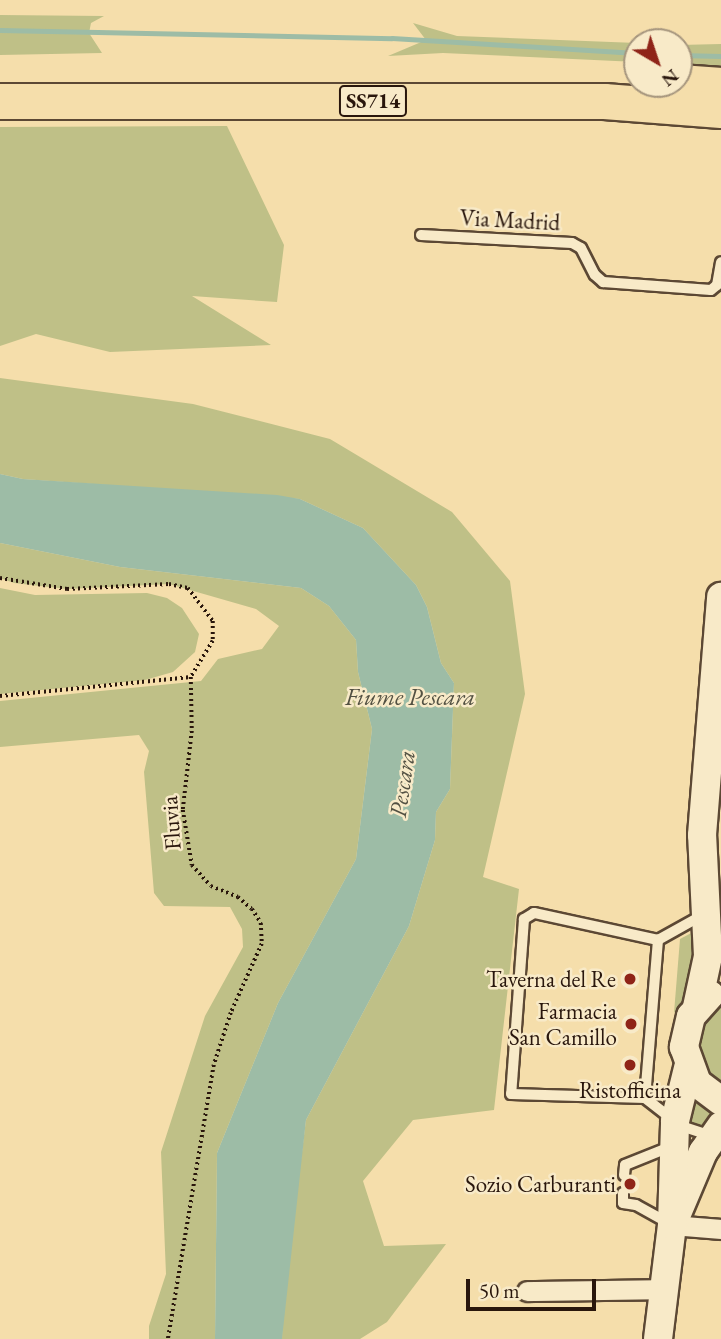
<!DOCTYPE html>
<style>
body{margin:0}
#map{position:relative;width:721px;height:1339px;overflow:hidden;background:#f5deab;font-family:"EB Garamond",serif}
div>[style]{position:absolute}
[style*='--x']{left:calc(var(--x)*1px);top:calc(var(--y)*1px);width:calc(var(--w)*1px);rotate:calc(var(--a)*1deg)}
.green>*{inset:0;background:#bfc087}
.water>*{inset:0;background:#9dbca6}
.stream>*{height:5px;margin:-2.5px;padding:0 2.5px;transform-origin:2.5px;border-radius:2.5px;background:#9dbca6}
.path>*{height:3.5px;margin-top:-1.75px;transform-origin:0;background:repeating-linear-gradient(90deg,#29160c 0 2px,transparent 0 5.5px)}
.roads{filter:drop-shadow(2px 0 #5c4834) drop-shadow(-2px 0 #5c4834) drop-shadow(0 2px #5c4834) drop-shadow(0 -2px #5c4834)}
.lane>*{height:10px;margin:-5px;padding:0 5px;transform-origin:5px;border-radius:5px;background:#f8eac8}
.street>*{height:19px;margin:-9.5px;padding:0 9.5px;transform-origin:9.5px;border-radius:9.5px;background:#f8eac8}
.secondary>*{height:28px;margin:-14px;padding:0 14px;transform-origin:14px;border-radius:14px;background:#f8eac8}
.highway>*{height:35px;margin:-17.5px;padding:0 17.5px;transform-origin:17.5px;border-radius:17.5px;background:#f5deab}
.dots>*{width:19px;height:19px;translate:-50% -50%;box-sizing:border-box;border:4px solid #f8eac8;border-radius:50%}
span{translate:-50% -50%;white-space:nowrap;text-align:center;line-height:1.15;-webkit-text-stroke:5px #f8eac8;paint-order:stroke}
.shield-label span{padding:2px 5px;background:#f8eac8;border:2px solid;border-radius:5px;-webkit-text-stroke-width:0}
.shield-label{font-size:21px;color:#29160c;font-weight:700}
.street-label{font-size:23px;color:#29160c}
.poi-label{font-size:23px;color:#29160c}
.right{translate:-100% -50%;text-align:right}
.water-label{font-size:24px;color:#525042;font-style:italic}
.north{position:absolute;left:623px;top:28px;width:70px;height:70px;box-sizing:border-box;background:#f8eac8;border:2px solid #a5957d;border-radius:50%;rotate:141deg;font-size:19px;font-weight:700;line-height:28px;text-align:center;color:#29160c}
.north::after{content:'';display:block;margin:auto;width:24px;height:32px;background:#8f2418;clip-path:polygon(50% 0,100% 100%,50% 72%,0 100%)}
.scale{position:absolute;left:466px;top:1279px;width:130px;height:32px;box-sizing:border-box;border:4px solid #29160c;border-top:0;padding-left:9px;font-size:21px;line-height:24px;white-space:nowrap;color:#29160c;-webkit-text-stroke:5px #f8eac8;paint-order:stroke}
</style>
<div id="map">
<div class="green">
<div style="clip-path:polygon(0 15px,104px 16px,91px 23px,89px 33px,102px 53px,0 55px)"></div>
<div style="clip-path:polygon(413px 23px,457px 36px,637px 43px,637px 62px,443px 53px,388px 56px,426px 40px)"></div>
<div style="clip-path:polygon(721px 44px,721px 72px,679px 67px,679px 45px)"></div>
<div style="clip-path:polygon(227px 126px,284px 245px,277px 302px,192px 296px,271px 345px,110px 352px,36px 334px,0 346px,0 127px)"></div>
<div style="clip-path:polygon(0 378px,193px 404px,330px 439px,452px 512px,510px 581px,525px 694px,483px 877px,519px 889px,494px 1110px,413px 1120px,363px 1181px,384px 1246px,446px 1244px,387px 1322px,360px 1339px,282px 1339px,283px 1301px,306px 1120px,409px 926px,435px 840px,436px 812px,450px 789px,454px 683px,441px 663px,427px 607px,416px 585px,363px 528px,300px 499px,23px 479px,0 474px)"></div>
<div style="clip-path:polygon(0 543px,120px 567px,301px 588px,329px 606px,356px 640px,358px 672px,372px 729px,356px 859px,278px 1003px,217px 1153px,215px 1339px,149px 1339px,149px 1326px,166px 1274px,161px 1152px,205px 1016px,243px 947px,242px 929px,230px 907px,164px 906px,154px 893px,144px 772px,149px 751px,139px 735px,0 747px,0 701px,201px 681px,218px 659px,262px 649px,279px 626px,256px 609px,169px 584px,67px 589px,14px 583px,0 578px)"></div>
<div style="clip-path:polygon(0 588px,35px 595px,147px 593px,167px 598px,182px 608px,199px 634px,195px 652px,173px 672px,145px 680px,0 694px)"></div>
<div style="clip-path:polygon(697px 930px,691px 989px,674px 1013px,680px 939px)"></div>
<div style="clip-path:polygon(721px 1002px,721px 1088px,699px 1064px,697px 1033px)"></div>
<div style="clip-path:polygon(689px 1092px,721px 1115px,704px 1127px,685px 1122px)"></div>
</div>
<div class="water">
<div style="clip-path:polygon(0 474px,23px 479px,277px 495px,300px 499px,363px 528px,416px 585px,427px 607px,441px 663px,454px 683px,450px 789px,436px 812px,435px 840px,409px 926px,306px 1120px,282px 1339px,215px 1339px,217px 1153px,278px 1003px,356px 859px,372px 729px,358px 672px,356px 640px,329px 606px,301px 588px,120px 567px,0 543px)"></div>
</div>
<div class="stream">
<div style="--x:0;--y:30;--w:392;--a:1.2"></div>
<div style="--x:392;--y:38;--w:245;--a:3.5"></div>
<div style="--x:679;--y:55;--w:42;--a:1.4"></div>
</div>
<div class="path">
<div style="--x:0;--y:578;--w:68;--a:9.3"></div>
<div style="--x:67;--y:589;--w:102;--a:-2.8"></div>
<div style="--x:169;--y:584;--w:19;--a:12"></div>
<div style="--x:188;--y:588;--w:41;--a:52.9"></div>
<div style="--x:213;--y:621;--w:20;--a:90"></div>
<div style="--x:213;--y:641;--w:42;--a:121.4"></div>
<div style="--x:191;--y:677;--w:54;--a:88.9"></div>
<div style="--x:192;--y:731;--w:80;--a:96.5"></div>
<div style="--x:183;--y:810;--w:56;--a:80.7"></div>
<div style="--x:192;--y:865;--w:28;--a:48"></div>
<div style="--x:211;--y:886;--w:29;--a:22"></div>
<div style="--x:238;--y:897;--w:18;--a:41"></div>
<div style="--x:252;--y:909;--w:17;--a:57"></div>
<div style="--x:261;--y:923;--w:21;--a:87"></div>
<div style="--x:262;--y:944;--w:76;--a:114.2"></div>
<div style="--x:231;--y:1013;--w:55;--a:108.1"></div>
<div style="--x:214;--y:1065;--w:278;--a:99.5"></div>
<div style="--x:0;--y:696;--w:192;--a:-5.7"></div>
</div>
<div class="roads">
<div class="lane">
<div style="--x:421;--y:235;--w:151;--a:3"></div>
<div style="--x:572;--y:243;--w:10;--a:29"></div>
<div style="--x:581;--y:248;--w:30;--a:63"></div>
<div style="--x:595;--y:275;--w:11;--a:41"></div>
<div style="--x:603;--y:282;--w:108;--a:4.2"></div>
<div style="--x:711;--y:290;--w:8;--a:-40"></div>
<div style="--x:717;--y:285;--w:23;--a:-80"></div>
<div style="--x:701;--y:916;--w:49;--a:150.8"></div>
<div style="--x:658;--y:940;--w:127;--a:-167.7"></div>
<div style="--x:534;--y:913;--w:12;--a:149"></div>
<div style="--x:524;--y:919;--w:175;--a:94.2"></div>
<div style="--x:511;--y:1094;--w:134;--a:1.7"></div>
<div style="--x:645;--y:1098;--w:46;--a:37.9"></div>
<div style="--x:681;--y:1126;--w:33;--a:18"></div>
<div style="--x:645;--y:1098;--w:159;--a:-85.3"></div>
<div style="--x:624;--y:1175;--w:10;--a:-84"></div>
<div style="--x:625;--y:1165;--w:48;--a:-21.8"></div>
<div style="--x:623;--y:1193;--w:10;--a:90"></div>
<div style="--x:623;--y:1203;--w:13;--a:9"></div>
<div style="--x:636;--y:1205;--w:39;--a:29"></div>
</div>
<div class="street">
<div style="--x:672;--y:1225;--w:49;--a:4.7"></div>
<div style="--x:527;--y:1291;--w:136;--a:-0.8"></div>
</div>
<div class="secondary">
<div style="--x:710;--y:995;--w:28;--a:132"></div>
<div style="--x:691;--y:1016;--w:32;--a:103"></div>
<div style="--x:684;--y:1047;--w:38;--a:70"></div>
<div style="--x:697;--y:1083;--w:30;--a:37"></div>
<div style="--x:697;--y:1007;--w:52;--a:-77.8"></div>
<div style="--x:708;--y:956;--w:121;--a:-92.8"></div>
<div style="--x:702;--y:835;--w:239;--a:-85.4"></div>
<div style="--x:673;--y:1223;--w:77;--a:-67.1"></div>
<div style="--x:703;--y:1152;--w:32;--a:-55"></div>
<div style="--x:658;--y:1339;--w:115;--a:-83"></div>
<div style="--x:672;--y:1225;--w:104;--a:-88.3"></div>
<div style="--x:675;--y:1121;--w:55;--a:-76.2"></div>
</div>
<div class="highway">
<div style="--x:679;--y:82;--w:42;--a:4.1"></div>
<div style="--x:0;--y:101;--w:604;--a:0"></div>
<div style="--x:604;--y:101;--w:117;--a:4.4"></div>
</div>
</div>
<div class="dots">
<div style="left:630px;top:979px;background:#8f2418"></div>
<div style="left:631px;top:1024px;background:#8f2418"></div>
<div style="left:630px;top:1065px;background:#8f2418"></div>
<div style="left:630px;top:1184px;background:#8f2418"></div>
</div>
<div class="shield-label">
<span style="left:373px;top:101px">SS714</span>
</div>
<div class="street-label">
<span style="left:510px;top:220px;rotate:3deg">Via Madrid</span>
<span style="left:171px;top:823px;rotate:-94deg">Fluvia</span>
</div>
<div class="poi-label">
<span class="right" style="left:616px;top:979px">Taverna del Re</span>
<span class="right" style="left:617px;top:1024px">Farmacia<br>San Camillo</span>
<span style="left:630px;top:1090px">Ristofficina</span>
<span class="right" style="left:616px;top:1184px">Sozio Carburanti</span>
</div>
<div class="water-label">
<span style="left:410px;top:697px">Fiume Pescara</span>
<span style="left:402px;top:784px;rotate:-82deg">Pescara</span>
</div>
<div class="north">N</div>
<div class="scale">50 m</div>
</div>
